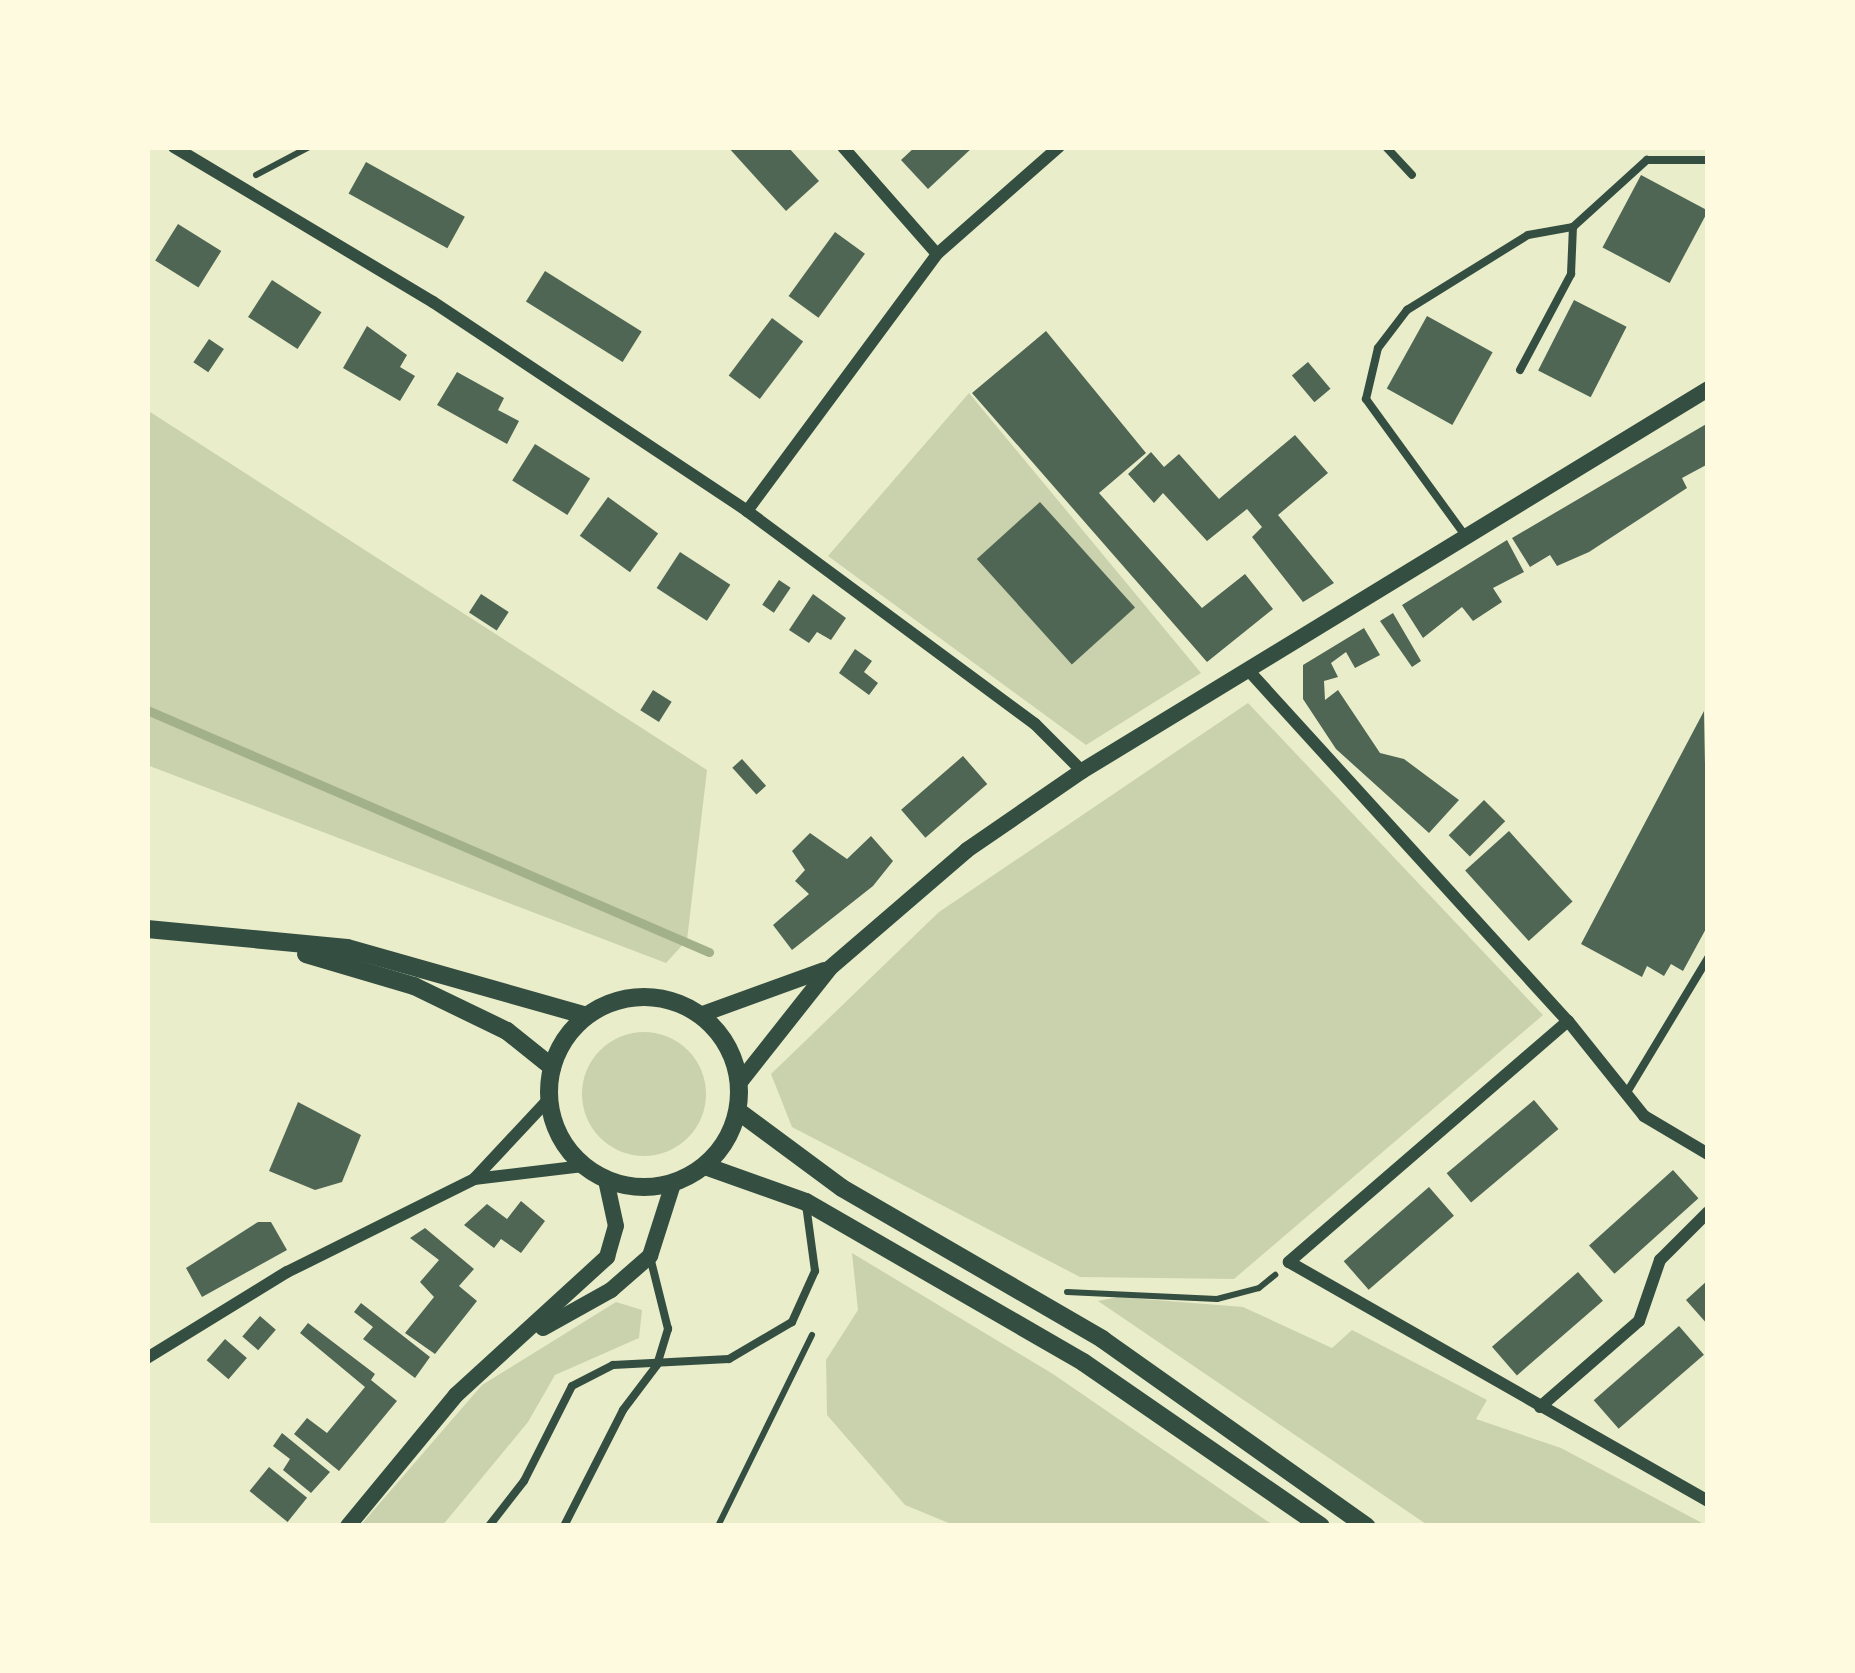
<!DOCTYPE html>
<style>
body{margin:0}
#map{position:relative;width:1855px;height:1673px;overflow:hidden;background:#e9edc9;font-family:"Sofia Sans Condensed",sans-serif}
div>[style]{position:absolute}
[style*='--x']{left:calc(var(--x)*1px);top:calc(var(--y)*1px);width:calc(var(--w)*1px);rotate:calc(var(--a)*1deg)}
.green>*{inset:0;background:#cad2ad}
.round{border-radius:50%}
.stream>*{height:9px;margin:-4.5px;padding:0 4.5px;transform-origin:4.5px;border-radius:4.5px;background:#a3b18a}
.building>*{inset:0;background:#4f6655;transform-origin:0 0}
.path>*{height:6px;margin:-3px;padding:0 3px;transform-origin:3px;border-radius:3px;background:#344e41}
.service>*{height:8px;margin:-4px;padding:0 4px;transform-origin:4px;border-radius:4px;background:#344e41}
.minor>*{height:12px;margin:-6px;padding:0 6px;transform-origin:6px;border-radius:6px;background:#344e41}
.tertiary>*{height:16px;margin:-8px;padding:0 8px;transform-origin:8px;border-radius:8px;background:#344e41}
.secondary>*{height:18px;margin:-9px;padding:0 9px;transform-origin:9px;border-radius:9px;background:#344e41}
.secondary>.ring{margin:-9px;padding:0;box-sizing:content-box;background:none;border:18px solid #344e41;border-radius:50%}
span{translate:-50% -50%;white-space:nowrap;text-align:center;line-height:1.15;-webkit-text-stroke:12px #fefae0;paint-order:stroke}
.frame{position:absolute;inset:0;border:150px solid #fefae0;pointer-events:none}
</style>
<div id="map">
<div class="green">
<div style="clip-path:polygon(969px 393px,1201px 673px,1086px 745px,828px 556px)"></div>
<div style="clip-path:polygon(147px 410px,707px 770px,687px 940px,666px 963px,147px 765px)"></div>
<div style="clip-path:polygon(1248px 703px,1543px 1015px,1234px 1279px,1080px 1277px,792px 1127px,771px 1074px,939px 912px)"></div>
<div class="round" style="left:582px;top:1032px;width:124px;height:124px"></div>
<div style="clip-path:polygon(852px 1253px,1053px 1374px,1274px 1526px,956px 1526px,905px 1505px,827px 1415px,826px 1360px,858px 1310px)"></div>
<div style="clip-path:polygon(1118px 1297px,1243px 1307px,1332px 1348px,1352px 1330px,1487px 1400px,1476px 1419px,1561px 1448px,1702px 1523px,1429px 1526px,1098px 1301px)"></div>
<div style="clip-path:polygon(616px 1302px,642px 1310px,639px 1338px,555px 1375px,528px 1422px,442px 1526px,360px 1526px,482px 1385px)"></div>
</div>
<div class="stream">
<div style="--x:147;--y:710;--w:612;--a:23.3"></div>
</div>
<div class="building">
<div style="clip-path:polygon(728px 147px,788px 147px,819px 181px,786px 211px)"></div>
<div style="clip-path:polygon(915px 147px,973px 147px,928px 189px,901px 160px)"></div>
<div style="left:366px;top:162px;width:113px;height:36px;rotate:29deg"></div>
<div style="left:1641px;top:175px;width:76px;height:82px;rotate:28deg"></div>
<div style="left:178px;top:224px;width:51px;height:43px;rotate:32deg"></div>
<div style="left:835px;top:232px;width:37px;height:79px;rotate:36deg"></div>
<div style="left:545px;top:271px;width:114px;height:36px;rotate:32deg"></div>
<div style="left:272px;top:280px;width:59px;height:44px;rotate:33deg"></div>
<div style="left:1574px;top:300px;width:59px;height:79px;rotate:27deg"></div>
<div style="left:1427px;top:316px;width:75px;height:83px;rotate:29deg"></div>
<div style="left:772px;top:318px;width:39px;height:72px;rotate:37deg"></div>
<div style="clip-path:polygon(367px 326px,407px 355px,400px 367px,415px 376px,400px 401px,343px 368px)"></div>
<div style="clip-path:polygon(1046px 331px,1146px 453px,1099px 493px,1202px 608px,1245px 574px,1273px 609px,1207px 662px,972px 393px)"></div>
<div style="left:209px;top:339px;width:18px;height:28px;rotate:34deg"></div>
<div style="left:1308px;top:362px;width:35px;height:21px;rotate:50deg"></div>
<div style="clip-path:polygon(457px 372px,504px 398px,498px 410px,519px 421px,507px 444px,437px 405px)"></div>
<div style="clip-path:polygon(1708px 423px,1708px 464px,1682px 478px,1687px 488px,1589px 552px,1557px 566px,1550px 555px,1530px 567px,1512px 538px)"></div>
<div style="clip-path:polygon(1295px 435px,1328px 473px,1278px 515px,1334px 583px,1303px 602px,1252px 537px,1262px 527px,1247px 509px,1207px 541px,1163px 493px,1154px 503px,1128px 474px,1151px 452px,1164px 467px,1179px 454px,1219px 499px)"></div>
<div style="left:535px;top:444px;width:65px;height:43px;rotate:32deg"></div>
<div style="left:608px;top:497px;width:62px;height:48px;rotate:36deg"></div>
<div style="left:1040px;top:502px;width:142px;height:85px;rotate:48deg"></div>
<div style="clip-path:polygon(1507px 540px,1524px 572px,1493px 588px,1502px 602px,1473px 621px,1462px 607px,1423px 638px,1402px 605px)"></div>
<div style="left:680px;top:552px;width:60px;height:43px;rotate:33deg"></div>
<div style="left:779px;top:580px;width:14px;height:30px;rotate:34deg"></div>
<div style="left:481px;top:594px;width:33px;height:22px;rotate:33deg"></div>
<div style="clip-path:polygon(813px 594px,846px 618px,831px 640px,817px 632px,809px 643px,789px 630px)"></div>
<div style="clip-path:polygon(1393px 613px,1421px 661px,1412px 667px,1380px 621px)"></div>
<div style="clip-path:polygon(1364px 628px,1380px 655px,1355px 668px,1346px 652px,1331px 663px,1338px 677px,1324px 681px,1325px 700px,1338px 690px,1380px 753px,1404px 759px,1459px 800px,1429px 833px,1336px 749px,1303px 699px,1303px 665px)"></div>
<div style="clip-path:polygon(855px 649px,872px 661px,864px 672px,878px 683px,869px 695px,839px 673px)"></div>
<div style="left:653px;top:690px;width:22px;height:24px;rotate:32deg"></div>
<div style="clip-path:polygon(1704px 711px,1708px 925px,1683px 971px,1671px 964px,1664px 976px,1647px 966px,1642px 977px,1581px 944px)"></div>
<div style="left:963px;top:756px;width:37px;height:82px;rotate:49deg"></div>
<div style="left:742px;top:759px;width:36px;height:13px;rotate:48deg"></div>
<div style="left:1484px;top:800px;width:30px;height:50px;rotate:45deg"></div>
<div style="left:1509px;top:831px;width:95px;height:59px;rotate:48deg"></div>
<div style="clip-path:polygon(810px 833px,847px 859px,871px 836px,893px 861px,873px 886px,792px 950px,773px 925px,809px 894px,795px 881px,805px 870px,792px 851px)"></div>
<div style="left:1534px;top:1100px;width:38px;height:114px;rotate:50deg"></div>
<div style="clip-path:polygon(298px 1102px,361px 1135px,342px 1182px,315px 1190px,269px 1171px)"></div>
<div style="left:1673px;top:1170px;width:38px;height:113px;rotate:48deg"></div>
<div style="left:1429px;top:1187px;width:38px;height:113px;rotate:49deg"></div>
<div style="clip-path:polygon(521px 1201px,545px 1221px,521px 1253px,501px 1239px,494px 1248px,464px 1225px,487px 1204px,507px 1219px)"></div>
<div style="clip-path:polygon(258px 1222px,271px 1222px,287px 1250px,202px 1297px,186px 1268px)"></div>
<div style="clip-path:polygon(425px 1228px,474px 1269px,459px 1286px,477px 1301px,435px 1354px,405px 1333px,434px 1297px,420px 1282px,439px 1260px,410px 1238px)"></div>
<div style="left:1578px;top:1272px;width:38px;height:114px;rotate:49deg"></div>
<div style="clip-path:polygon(1708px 1280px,1708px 1325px,1686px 1300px)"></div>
<div style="clip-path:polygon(361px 1303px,430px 1357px,415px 1378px,363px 1339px,373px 1327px,354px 1312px)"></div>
<div style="left:260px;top:1316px;width:21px;height:27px;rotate:41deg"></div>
<div style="clip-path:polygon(308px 1323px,375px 1374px,371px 1380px,397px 1401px,339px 1471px,294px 1434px,307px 1418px,327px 1433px,365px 1387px,300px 1333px)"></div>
<div style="left:1679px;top:1326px;width:38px;height:113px;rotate:49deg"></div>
<div style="left:225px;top:1339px;width:29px;height:28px;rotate:41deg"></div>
<div style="clip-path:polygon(282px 1433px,330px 1472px,311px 1493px,283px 1470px,290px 1459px,273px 1446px)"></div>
<div style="left:269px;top:1467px;width:49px;height:31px;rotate:39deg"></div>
</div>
<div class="path">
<div style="--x:256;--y:175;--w:60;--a:-27.8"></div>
<div style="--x:1067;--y:1292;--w:150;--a:2.7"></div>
<div style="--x:1217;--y:1299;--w:43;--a:-14.7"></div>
<div style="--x:1259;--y:1288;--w:21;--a:-39"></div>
<div style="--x:718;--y:1526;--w:213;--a:-63.8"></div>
</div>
<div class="service">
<div style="--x:1386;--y:147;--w:38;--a:47"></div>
<div style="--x:1520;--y:370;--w:109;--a:-62"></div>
<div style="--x:1571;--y:274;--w:47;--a:-87.6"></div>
<div style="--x:1464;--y:534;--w:167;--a:-126"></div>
<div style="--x:1366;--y:399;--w:52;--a:-76.8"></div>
<div style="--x:1378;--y:348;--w:48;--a:-52.7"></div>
<div style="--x:1407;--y:310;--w:142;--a:-31.8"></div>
<div style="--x:1528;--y:235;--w:46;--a:-10.1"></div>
<div style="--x:1573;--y:227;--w:100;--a:-42.2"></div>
<div style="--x:1647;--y:160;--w:61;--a:0"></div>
<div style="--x:1626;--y:1094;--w:159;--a:-58.9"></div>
<div style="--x:489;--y:1526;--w:57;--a:-52.1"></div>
<div style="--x:524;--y:1481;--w:106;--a:-63.2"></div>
<div style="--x:572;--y:1386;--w:46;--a:-27.1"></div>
<div style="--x:613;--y:1365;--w:116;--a:-3"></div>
<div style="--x:729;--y:1359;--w:73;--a:-30.4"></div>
<div style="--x:792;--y:1322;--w:56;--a:-65.7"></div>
<div style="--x:815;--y:1271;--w:68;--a:-97.7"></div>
<div style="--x:564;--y:1526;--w:130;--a:-63"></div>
<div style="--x:623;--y:1410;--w:56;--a:-52.9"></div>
<div style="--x:657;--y:1365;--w:38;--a:-73"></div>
<div style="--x:668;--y:1329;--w:74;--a:-104"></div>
</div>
<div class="minor">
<div style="--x:174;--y:147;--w:302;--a:30.9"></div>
<div style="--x:433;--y:302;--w:377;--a:33.6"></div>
<div style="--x:747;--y:511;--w:358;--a:36.5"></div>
<div style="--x:1035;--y:724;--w:66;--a:45"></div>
<div style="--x:843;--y:147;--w:142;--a:48.7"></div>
<div style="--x:747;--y:511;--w:320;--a:-53.5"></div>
<div style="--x:937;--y:254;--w:162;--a:-41.3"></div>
<div style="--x:1249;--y:671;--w:474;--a:47.7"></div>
<div style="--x:1568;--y:1021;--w:122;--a:51.3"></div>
<div style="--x:1644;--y:1116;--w:74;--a:30.7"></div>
<div style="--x:1568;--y:1021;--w:369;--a:139.2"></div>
<div style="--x:1289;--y:1262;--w:482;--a:29.7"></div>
<div style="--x:475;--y:1178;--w:108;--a:-46.9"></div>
<div style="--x:147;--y:1358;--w:164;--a:-31.6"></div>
<div style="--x:287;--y:1272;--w:209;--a:-26.4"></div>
<div style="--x:474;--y:1179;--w:110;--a:-6.8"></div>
<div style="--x:1540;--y:1407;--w:131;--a:-41"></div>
<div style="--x:1639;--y:1321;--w:65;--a:-71"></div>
<div style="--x:1660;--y:1260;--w:68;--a:-45"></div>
</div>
<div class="tertiary">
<div style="--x:700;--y:1015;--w:132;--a:-19.9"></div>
<div style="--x:740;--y:1082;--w:145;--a:-51.7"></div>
<div style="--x:830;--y:968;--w:181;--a:-40.7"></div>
<div style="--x:967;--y:850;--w:140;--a:-34.5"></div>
<div style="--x:1082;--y:771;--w:733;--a:-31.39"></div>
<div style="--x:543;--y:1328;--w:78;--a:-29.2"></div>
<div style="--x:611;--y:1290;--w:52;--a:-41.1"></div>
<div style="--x:650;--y:1256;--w:76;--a:-72.3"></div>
<div style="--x:348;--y:1526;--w:170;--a:-50.5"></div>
<div style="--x:456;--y:1395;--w:205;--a:-42.4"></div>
<div style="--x:607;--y:1257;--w:32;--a:-74"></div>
<div style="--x:616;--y:1226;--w:47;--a:-102.3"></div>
</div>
<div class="secondary">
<div style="--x:147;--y:929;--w:201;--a:5.4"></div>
<div style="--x:347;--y:948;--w:249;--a:15.8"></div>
<div style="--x:306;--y:954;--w:113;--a:16.5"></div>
<div style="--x:414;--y:986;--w:103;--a:25.8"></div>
<div style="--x:507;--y:1031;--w:58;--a:38.7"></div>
<div class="ring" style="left:549px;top:997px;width:172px;height:172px"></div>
<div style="--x:738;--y:1111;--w:129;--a:36.5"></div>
<div style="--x:842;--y:1188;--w:301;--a:30.1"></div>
<div style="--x:1102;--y:1339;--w:324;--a:35.3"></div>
<div style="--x:705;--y:1166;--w:107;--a:19.6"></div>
<div style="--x:806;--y:1202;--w:320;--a:30"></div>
<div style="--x:1083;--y:1362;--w:289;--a:34.6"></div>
</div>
<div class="frame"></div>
</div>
